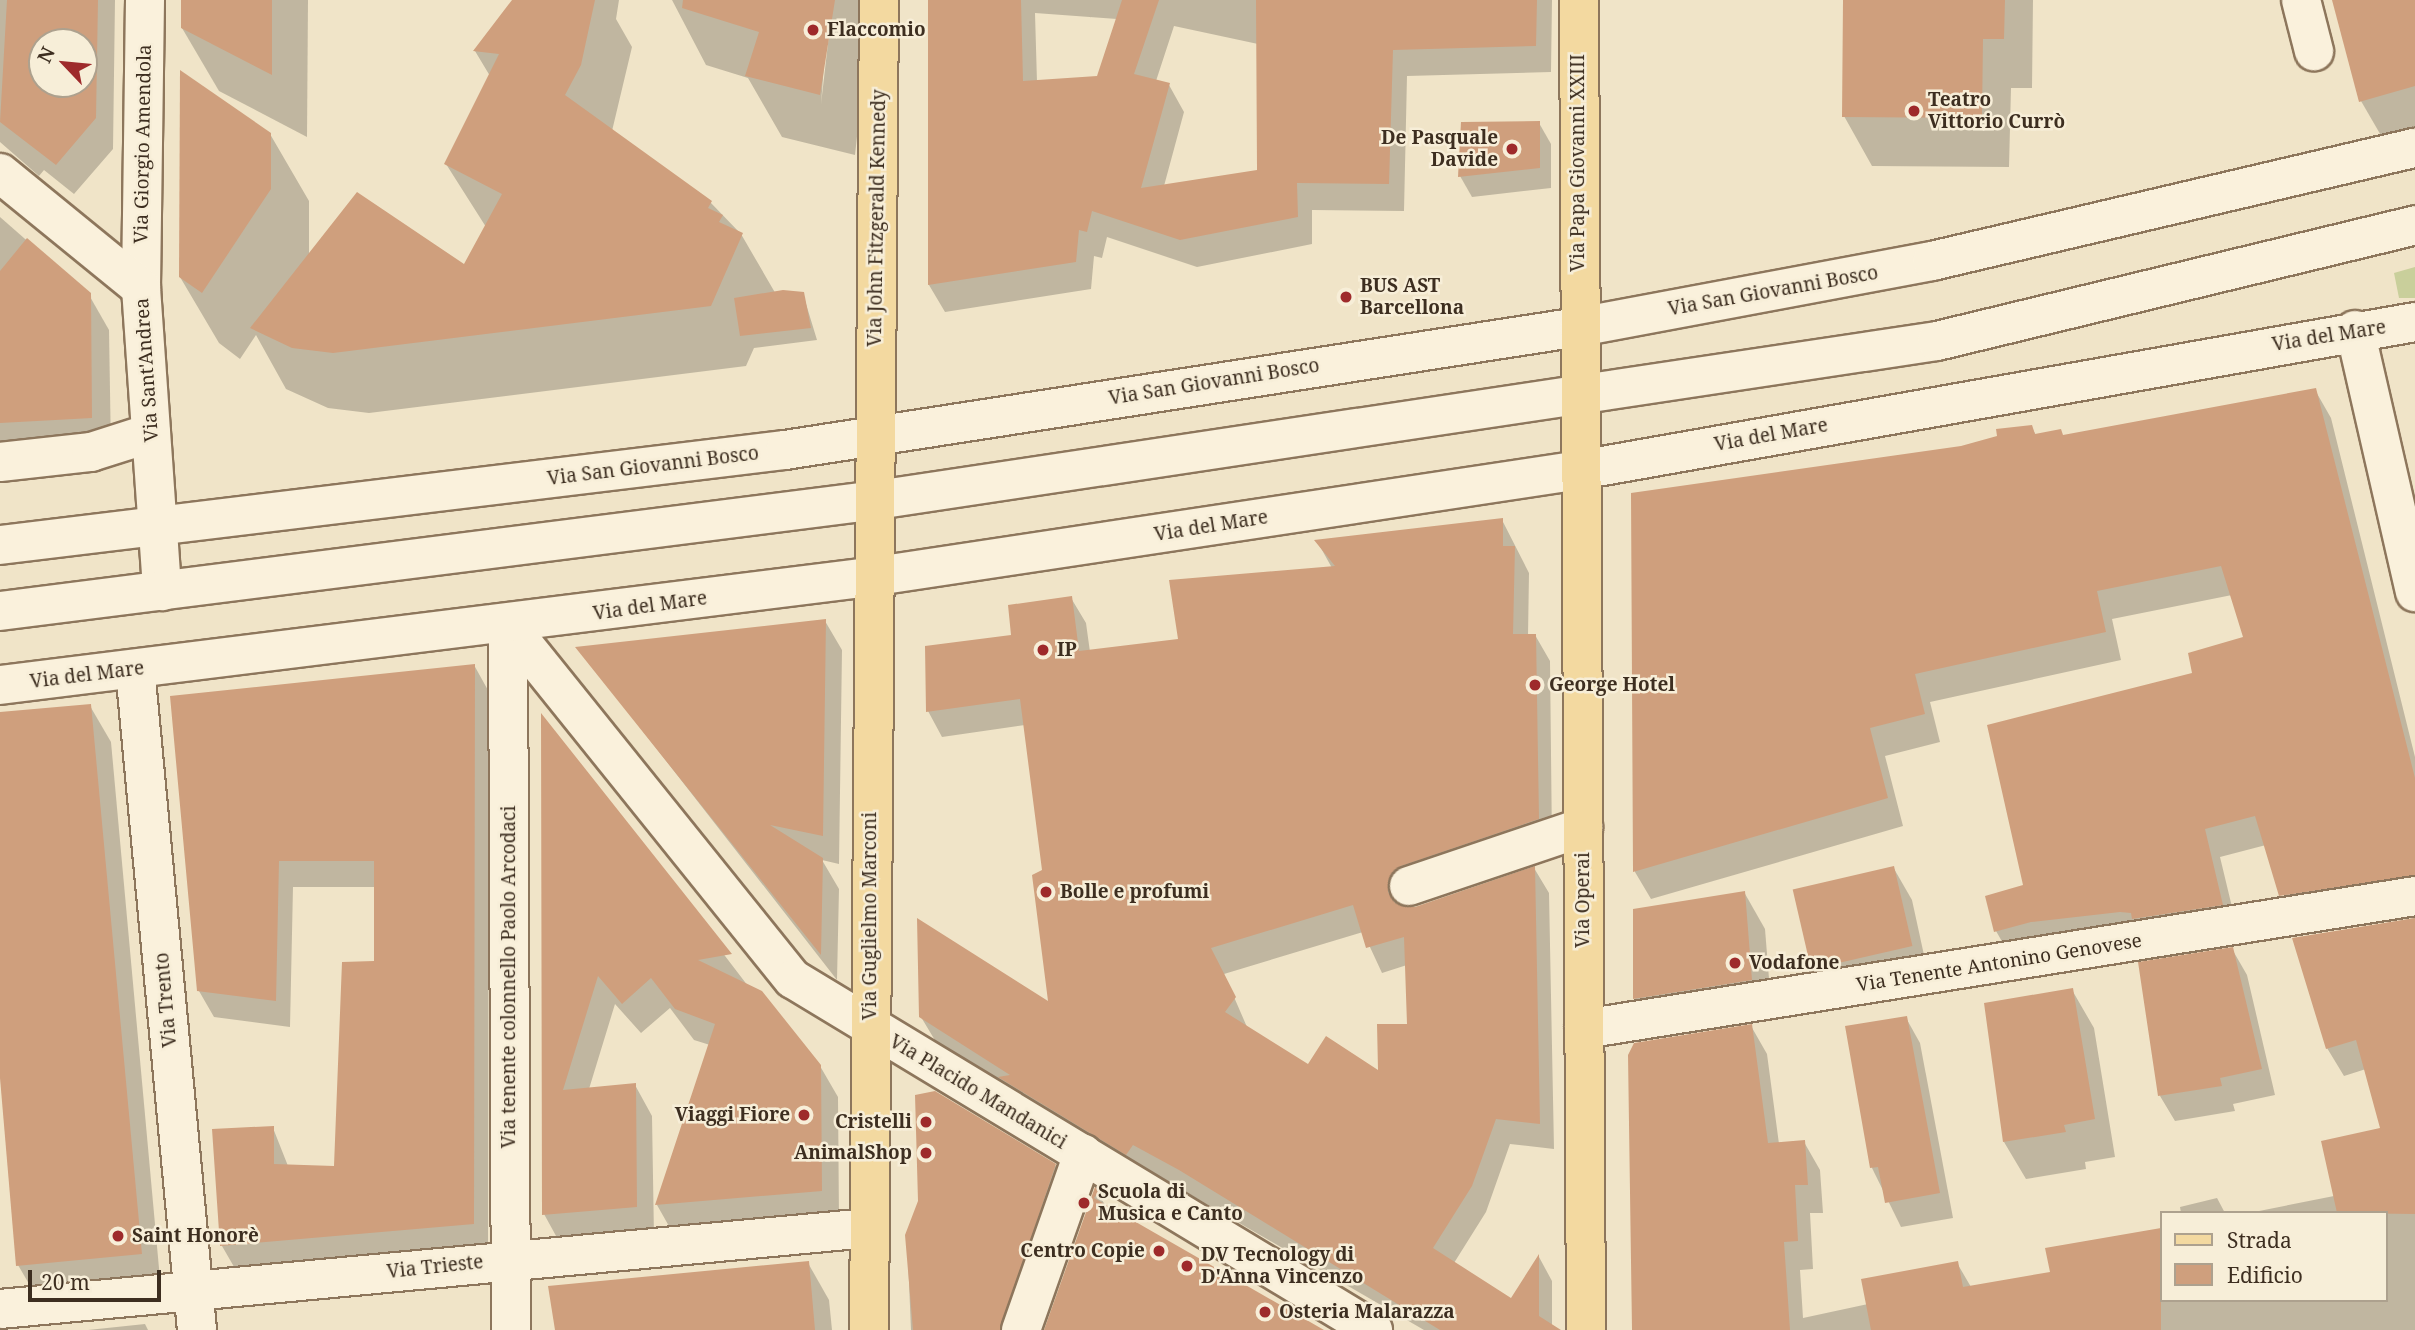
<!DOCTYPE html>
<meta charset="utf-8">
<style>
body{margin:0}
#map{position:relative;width:2415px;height:1330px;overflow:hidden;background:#f0e4c8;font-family:"Noto Serif",serif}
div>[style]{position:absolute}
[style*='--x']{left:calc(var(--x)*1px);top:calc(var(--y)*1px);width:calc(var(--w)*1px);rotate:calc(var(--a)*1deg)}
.green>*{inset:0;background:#c9cf9b}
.shadow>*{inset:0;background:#0003}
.building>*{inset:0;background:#cf9f7d;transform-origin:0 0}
.roads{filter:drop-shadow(2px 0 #8d765c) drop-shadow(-2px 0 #8d765c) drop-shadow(0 2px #8d765c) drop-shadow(0 -2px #8d765c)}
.minor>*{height:38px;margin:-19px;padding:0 19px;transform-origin:19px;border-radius:19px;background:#faf1dc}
.tertiary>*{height:38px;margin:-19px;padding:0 19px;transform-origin:19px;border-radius:19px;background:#faf1dc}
.primary>*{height:38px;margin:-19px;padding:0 19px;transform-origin:19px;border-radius:19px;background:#f3d9a0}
.dots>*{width:19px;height:19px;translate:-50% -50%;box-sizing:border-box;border:4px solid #f7eed8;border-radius:50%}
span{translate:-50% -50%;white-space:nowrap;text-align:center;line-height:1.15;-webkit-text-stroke:5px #f7eed8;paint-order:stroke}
.poi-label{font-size:19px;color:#3d2e20;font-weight:700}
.left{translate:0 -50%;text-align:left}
.right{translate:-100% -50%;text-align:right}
.street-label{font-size:19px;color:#3d2e20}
.legend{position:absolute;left:2160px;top:1211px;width:228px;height:91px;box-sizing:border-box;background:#f7eed8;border:2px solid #ada18e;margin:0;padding:9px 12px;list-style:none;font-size:21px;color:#3d2e20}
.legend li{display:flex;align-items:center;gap:14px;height:35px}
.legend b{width:35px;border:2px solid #ada18e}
.north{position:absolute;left:28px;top:28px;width:70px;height:70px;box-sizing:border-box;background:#f7eed8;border:2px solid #ada18e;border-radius:50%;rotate:296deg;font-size:19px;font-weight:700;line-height:28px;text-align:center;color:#3d2e20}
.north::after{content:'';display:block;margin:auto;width:24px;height:32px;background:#9e2a2b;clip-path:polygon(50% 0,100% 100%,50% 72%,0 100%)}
.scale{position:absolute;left:28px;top:1270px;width:133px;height:32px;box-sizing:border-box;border:4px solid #3d2e20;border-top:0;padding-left:9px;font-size:21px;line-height:24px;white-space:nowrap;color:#3d2e20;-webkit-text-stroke:5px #f7eed8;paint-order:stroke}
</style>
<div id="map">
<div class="green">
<div style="clip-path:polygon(2415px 267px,2415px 298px,2399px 298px,2394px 273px)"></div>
</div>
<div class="shadow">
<div style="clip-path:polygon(evenodd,0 0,115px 0,113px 149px,74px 194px,44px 170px,39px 176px,0 142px,0 0,42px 42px,84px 42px,84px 84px,42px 84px,42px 42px)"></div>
<div style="clip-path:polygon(183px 0,308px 0,307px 137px,219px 91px,182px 28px)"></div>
<div style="clip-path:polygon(515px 0,619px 0,616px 19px,632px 47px,612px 131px,710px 202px,741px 234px,777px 296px,803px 294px,817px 340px,754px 348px,746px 366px,369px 413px,328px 408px,286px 389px,256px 335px,240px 359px,219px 343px,180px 277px,270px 134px,309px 201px,309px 256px,464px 267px,486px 227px,446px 164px,490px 76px,475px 51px)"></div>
<div style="clip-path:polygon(672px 0,829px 0,821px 104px,833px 0,865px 0,868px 35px,855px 155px,782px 137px,748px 78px,706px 65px)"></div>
<div style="clip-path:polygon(evenodd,931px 0,1552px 0,1551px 72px,1407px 76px,1404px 211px,1312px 210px,1312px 244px,1197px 267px,1107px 237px,1102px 258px,1094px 256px,1091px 289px,945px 312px,929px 285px,931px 0,1035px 13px,1117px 19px,1099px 77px,1037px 82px,1035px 13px,931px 0,1174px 26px,1258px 44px,1259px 172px,1164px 186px,1184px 112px,1169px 85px,1156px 81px,1174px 26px)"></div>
<div style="clip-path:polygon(1845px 0,2033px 0,2032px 88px,2011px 88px,2009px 167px,1872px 166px,1844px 116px)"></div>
<div style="clip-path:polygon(2334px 0,2415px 0,2415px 144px,2390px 151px,2361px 101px)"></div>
<div style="clip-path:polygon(1539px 123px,1551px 144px,1551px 188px,1472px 197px,1460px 176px)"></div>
<div style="clip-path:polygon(0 217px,89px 295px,109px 330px,111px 452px,0 458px)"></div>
<div style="clip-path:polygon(2315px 390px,2331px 418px,2415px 757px,2415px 907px,2297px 923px,2266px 845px,2220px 857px,2238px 932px,2012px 959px,1996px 931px,2025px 886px,2194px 675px,2245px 638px,2232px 595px,2112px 619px,2121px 660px,1930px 702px,1940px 742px,1885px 756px,1903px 826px,1651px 899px,1635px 872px,1633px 494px,1961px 448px,2031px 427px,2036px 435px,2064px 436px)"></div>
<div style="clip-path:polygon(evenodd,1502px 520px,1529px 573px,1528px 636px,1535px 635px,1550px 661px,1552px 844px,1416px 890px,1403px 906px,1415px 909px,1534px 868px,1549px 893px,1554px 1149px,1510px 1144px,1486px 1212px,1454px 1263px,1512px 1301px,1539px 1257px,1552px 1281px,1552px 1330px,1424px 1330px,1148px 1170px,1141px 1179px,936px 1042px,921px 1017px,1050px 1004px,1044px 871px,1025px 725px,942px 737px,928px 711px,1013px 636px,1071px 598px,1086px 623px,1090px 652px,1180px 641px,1332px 568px,1317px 541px,1502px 520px,1363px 932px,1382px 973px,1407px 965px,1409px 1025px,1380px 1073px,1308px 1066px,1247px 1027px,1224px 974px,1363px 932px)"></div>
<div style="clip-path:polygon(825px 621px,842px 650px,839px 864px,822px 860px,839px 889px,837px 980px,578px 648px)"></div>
<div style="clip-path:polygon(474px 665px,489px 692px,488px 1250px,237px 1272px,222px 1246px,273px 1128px,288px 1166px,336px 1167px,376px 963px,376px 887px,293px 887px,290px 1027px,214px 1017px,199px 991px,172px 698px)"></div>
<div style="clip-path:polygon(90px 706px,111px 742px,161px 1290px,39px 1301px,18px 1265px,0 1056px,0 714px)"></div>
<div style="clip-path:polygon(543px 718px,748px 986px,820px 1066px,838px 1097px,839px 1221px,674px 1235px,657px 1205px,710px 1045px,694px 1040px,670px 1008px,641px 1033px,615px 1004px,589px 1089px,635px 1085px,652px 1116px,654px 1237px,561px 1245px,544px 1214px)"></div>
<div style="clip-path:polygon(1893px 867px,1912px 900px,1929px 978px,1826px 995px,1807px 962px)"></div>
<div style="clip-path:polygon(1744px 892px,1765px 929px,1772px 1016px,1656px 1035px,1635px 998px)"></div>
<div style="clip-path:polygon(2415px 918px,2415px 1330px,1634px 1330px,1751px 1026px,1767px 1054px,1779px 1144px,1804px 1142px,1820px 1170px,1823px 1213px,1810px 1213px,1813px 1269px,1800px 1270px,1803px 1318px,1868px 1304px,1957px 1263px,1971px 1287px,2052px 1273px,2047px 1249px,2161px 1229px,2161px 1300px,2385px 1300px,2385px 1213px,2249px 1213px,2334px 1196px,2382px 1129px,2366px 1069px,2344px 1076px,2327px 1048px,2294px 939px)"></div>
<div style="clip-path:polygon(2232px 949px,2247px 975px,2275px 1095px,2233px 1104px,2235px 1111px,2175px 1121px,2160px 1096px)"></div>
<div style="clip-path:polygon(2072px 990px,2094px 1028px,2115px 1157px,2085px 1162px,2086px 1169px,2026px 1179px,2004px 1142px)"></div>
<div style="clip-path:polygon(1906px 1018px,1920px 1043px,1953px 1218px,1901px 1227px,1872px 1168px)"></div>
<div style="clip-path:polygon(1055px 1165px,1071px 1193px,1023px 1330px,911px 1330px,907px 1235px)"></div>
<div style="clip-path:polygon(1095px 1190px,1108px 1209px,1321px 1330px,1046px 1330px)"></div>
<div style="clip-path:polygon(2217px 1198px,2225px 1213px,2181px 1213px,2180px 1207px)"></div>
<div style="clip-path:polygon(808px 1263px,829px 1300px,832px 1330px,557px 1330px)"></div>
<div style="clip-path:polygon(145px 1324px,148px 1330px,88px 1330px)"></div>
</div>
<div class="building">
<div style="clip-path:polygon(evenodd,7px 0,98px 0,96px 118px,56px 165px,0 122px,7px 0,42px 42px,84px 42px,84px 84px,42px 84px,42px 42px)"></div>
<div style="clip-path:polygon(181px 0,272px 0,272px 75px,181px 28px)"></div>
<div style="clip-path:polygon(512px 0,595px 0,581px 65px,565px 95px,712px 201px,708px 208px,723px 215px,719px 222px,743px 233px,711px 306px,333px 353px,292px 348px,250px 328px,357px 192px,464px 264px,502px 194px,444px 164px,499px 54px,473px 51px)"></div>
<div style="clip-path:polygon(683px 0,835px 0,820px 95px,745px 76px,759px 32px,682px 8px)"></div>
<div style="clip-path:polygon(928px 0,1021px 0,1023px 81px,1097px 76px,1122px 0,1159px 0,1134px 74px,1170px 83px,1141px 188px,1257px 170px,1256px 0,1537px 0,1536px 46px,1393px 50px,1389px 184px,1297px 183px,1298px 217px,1180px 240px,1092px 211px,1087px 232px,1079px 230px,1076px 262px,928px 285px)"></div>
<div style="clip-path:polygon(1843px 0,2005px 0,2004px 39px,1983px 39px,1982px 118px,1842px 117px)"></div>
<div style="clip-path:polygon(2332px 0,2415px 0,2415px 86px,2359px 102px)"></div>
<div style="clip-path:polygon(180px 70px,271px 133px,271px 189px,202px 293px,179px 277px)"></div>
<div style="clip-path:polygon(1540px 121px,1540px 168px,1458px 177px,1461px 122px)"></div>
<div style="clip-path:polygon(27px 238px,91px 293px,92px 418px,0 423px,0 271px)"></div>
<div style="clip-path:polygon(783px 290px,804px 292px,811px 328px,740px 336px,734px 298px)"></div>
<div style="clip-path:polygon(2316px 388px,2415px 778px,2415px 875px,2279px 896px,2255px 816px,2205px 829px,2223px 905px,2132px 919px,2131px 913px,2120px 912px,2031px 922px,1994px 932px,1985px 896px,2023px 885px,1987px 725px,2192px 673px,2188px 653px,2243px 637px,2221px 566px,2097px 591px,2106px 632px,1915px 674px,1925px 714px,1870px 728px,1888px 798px,1633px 872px,1631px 493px,1961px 446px,1997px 436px,1996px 429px,2032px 425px,2035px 434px,2061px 429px,2063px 435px)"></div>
<div style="clip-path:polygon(evenodd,1503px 518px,1503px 546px,1515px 546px,1513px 634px,1536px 634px,1539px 819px,1401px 866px,1388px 881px,1388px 892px,1395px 903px,1415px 907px,1535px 866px,1540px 1124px,1496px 1119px,1472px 1186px,1433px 1248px,1511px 1298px,1539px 1254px,1539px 1316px,1561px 1330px,1440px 1330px,1179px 1170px,1133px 1145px,1126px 1155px,998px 1077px,1010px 1075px,919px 1017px,917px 918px,1048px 1001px,1032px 875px,1042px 870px,1020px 699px,926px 712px,925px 646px,1011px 635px,1008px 605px,1072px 596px,1079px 651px,1178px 639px,1169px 580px,1335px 566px,1314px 540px,1503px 518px,1353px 905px,1366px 948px,1404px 937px,1407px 1024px,1377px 1024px,1378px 1070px,1326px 1036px,1308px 1064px,1225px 1012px,1236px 997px,1211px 948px,1353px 905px)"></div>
<div style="clip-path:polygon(826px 619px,823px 836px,770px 825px,823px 858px,821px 955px,575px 647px)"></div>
<div style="clip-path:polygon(475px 664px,474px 1224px,220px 1246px,212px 1129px,274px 1126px,274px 1164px,334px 1166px,342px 962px,374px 961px,374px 861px,279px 861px,276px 1001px,197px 991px,170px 696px)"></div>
<div style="clip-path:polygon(91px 704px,142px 1254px,16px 1266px,0 1078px,0 712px)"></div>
<div style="clip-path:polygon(541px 713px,732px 954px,698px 960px,762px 991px,821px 1065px,822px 1191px,655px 1205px,715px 1024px,675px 1009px,651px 978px,622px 1004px,598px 976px,563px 1090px,636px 1083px,637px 1207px,542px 1215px)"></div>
<div style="left:1894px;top:866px;width:82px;height:104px;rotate:77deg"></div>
<div style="clip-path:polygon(1745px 891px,1752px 980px,1633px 999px,1633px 909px)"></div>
<div style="clip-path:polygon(2415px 918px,2415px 1214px,2337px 1213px,2321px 1141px,2380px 1128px,2356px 1040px,2326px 1049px,2292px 938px)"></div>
<div style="clip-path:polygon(2233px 947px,2262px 1069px,2220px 1078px,2222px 1086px,2158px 1096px,2138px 962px)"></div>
<div style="clip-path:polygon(2073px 988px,2095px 1119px,2064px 1125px,2066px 1132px,2003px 1142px,1984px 1003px)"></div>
<div style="clip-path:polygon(1907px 1016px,1940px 1193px,1885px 1203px,1878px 1167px,1870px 1168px,1845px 1026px)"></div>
<div style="clip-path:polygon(1752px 1024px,1768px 1143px,1805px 1140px,1808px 1185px,1795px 1185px,1798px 1241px,1784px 1242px,1790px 1330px,1632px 1330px,1628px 1055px,1634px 1043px)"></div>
<div style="clip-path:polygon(935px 1091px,1056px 1164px,1000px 1330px,913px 1330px,905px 1235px,918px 1201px,915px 1095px)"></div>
<div style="clip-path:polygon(1095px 1187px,1100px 1190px,1094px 1198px,1324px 1330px,1044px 1330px)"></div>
<div style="clip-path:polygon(2161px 1228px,2161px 1330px,1871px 1330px,1861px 1279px,1958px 1261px,1963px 1287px,2050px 1272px,2045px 1248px)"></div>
<div style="clip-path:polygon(809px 1261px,815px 1330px,555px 1330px,548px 1286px)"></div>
</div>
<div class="roads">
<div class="minor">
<div style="--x:145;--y:0;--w:288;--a:90.8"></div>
<div style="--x:141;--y:288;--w:304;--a:86"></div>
<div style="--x:2301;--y:0;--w:53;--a:75.7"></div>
<div style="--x:0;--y:173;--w:182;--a:39.2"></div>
<div style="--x:2355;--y:330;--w:269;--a:77.1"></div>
<div style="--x:0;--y:462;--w:92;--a:-6.3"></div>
<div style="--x:91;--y:452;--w:63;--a:-17.6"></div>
<div style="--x:1580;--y:470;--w:848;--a:-10.05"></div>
<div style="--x:508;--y:625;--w:454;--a:51.2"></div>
<div style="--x:793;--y:979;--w:678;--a:31.18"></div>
<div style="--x:508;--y:625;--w:705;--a:89.76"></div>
<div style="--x:135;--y:669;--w:664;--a:84.64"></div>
<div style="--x:1409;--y:886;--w:184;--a:-18.7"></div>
<div style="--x:1584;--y:1029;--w:842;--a:-9.09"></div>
<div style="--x:0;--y:1309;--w:873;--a:-5.33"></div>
<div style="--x:1021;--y:1330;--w:187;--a:-70.6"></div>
</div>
<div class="tertiary">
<div style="--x:0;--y:545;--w:791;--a:-6.9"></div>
<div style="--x:785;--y:450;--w:803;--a:-8.81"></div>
<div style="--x:1579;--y:327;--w:359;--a:-10.6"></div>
<div style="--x:1932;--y:261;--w:496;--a:-13.2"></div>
<div style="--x:0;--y:611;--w:877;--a:-7.21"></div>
<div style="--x:870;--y:501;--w:1079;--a:-8.53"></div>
<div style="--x:1937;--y:341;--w:492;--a:-13.6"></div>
<div style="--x:0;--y:685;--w:877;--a:-7.08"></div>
<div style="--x:870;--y:577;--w:718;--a:-8.57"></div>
</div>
<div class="primary">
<div style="--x:1579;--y:0;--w:1330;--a:89.7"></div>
<div style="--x:869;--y:1330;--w:1330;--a:-89.57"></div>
</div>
</div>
<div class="dots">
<div style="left:813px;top:30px;background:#9e2a2b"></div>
<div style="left:1914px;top:111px;background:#9e2a2b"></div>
<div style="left:1512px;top:149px;background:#9e2a2b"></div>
<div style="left:1346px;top:297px;background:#9e2a2b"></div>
<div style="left:1043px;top:650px;background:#9e2a2b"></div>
<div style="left:1535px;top:685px;background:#9e2a2b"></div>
<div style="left:1046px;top:892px;background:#9e2a2b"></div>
<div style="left:1735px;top:963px;background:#9e2a2b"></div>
<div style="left:804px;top:1115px;background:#9e2a2b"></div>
<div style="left:926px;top:1122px;background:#9e2a2b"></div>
<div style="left:926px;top:1153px;background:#9e2a2b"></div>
<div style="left:1084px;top:1203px;background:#9e2a2b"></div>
<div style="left:118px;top:1236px;background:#9e2a2b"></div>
<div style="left:1159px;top:1251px;background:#9e2a2b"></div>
<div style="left:1187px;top:1266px;background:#9e2a2b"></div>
<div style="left:1265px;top:1312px;background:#9e2a2b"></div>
</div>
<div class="poi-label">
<span class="left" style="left:827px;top:30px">Flaccomio</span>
<span class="left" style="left:1928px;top:111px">Teatro<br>Vittorio Currò</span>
<span class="right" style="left:1498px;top:149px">De Pasquale<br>Davide</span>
<span class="left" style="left:1360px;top:297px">BUS AST<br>Barcellona</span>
<span class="left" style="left:1057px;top:650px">IP</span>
<span class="left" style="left:1549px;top:685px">George Hotel</span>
<span class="left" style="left:1060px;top:892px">Bolle e profumi</span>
<span class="left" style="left:1749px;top:963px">Vodafone</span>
<span class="right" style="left:790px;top:1115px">Viaggi Fiore</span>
<span class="right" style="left:912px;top:1122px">Cristelli</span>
<span class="right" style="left:912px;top:1153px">AnimalShop</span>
<span class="left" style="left:1098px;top:1203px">Scuola di<br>Musica e Canto</span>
<span class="left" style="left:132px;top:1236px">Saint Honorè</span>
<span class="right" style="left:1145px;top:1251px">Centro Copie</span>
<span class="left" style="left:1201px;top:1266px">DV Tecnology di<br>D'Anna Vincenzo</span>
<span class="left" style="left:1279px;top:1312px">Osteria Malarazza</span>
</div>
<div class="street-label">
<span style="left:143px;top:144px;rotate:-89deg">Via Giorgio Amendola</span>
<span style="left:1578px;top:163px;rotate:-90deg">Via Papa Giovanni XXIII</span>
<span style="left:877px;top:218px;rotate:-89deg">Via John Fitzgerald Kennedy</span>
<span style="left:1773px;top:291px;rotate:-10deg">Via San Giovanni Bosco</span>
<span style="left:2329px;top:336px;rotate:-9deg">Via del Mare</span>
<span style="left:147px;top:370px;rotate:-94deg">Via Sant'Andrea</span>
<span style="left:1214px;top:382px;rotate:-9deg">Via San Giovanni Bosco</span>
<span style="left:1771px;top:435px;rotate:-10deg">Via del Mare</span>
<span style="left:653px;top:466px;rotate:-7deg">Via San Giovanni Bosco</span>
<span style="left:1211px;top:526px;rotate:-9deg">Via del Mare</span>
<span style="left:650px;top:606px;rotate:-8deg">Via del Mare</span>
<span style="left:87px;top:675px;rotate:-7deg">Via del Mare</span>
<span style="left:1583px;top:900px;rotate:-90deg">Via Operai</span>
<span style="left:870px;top:916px;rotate:-90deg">Via Guglielmo Marconi</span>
<span style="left:1999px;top:963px;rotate:-9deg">Via Tenente Antonino Genovese</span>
<span style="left:509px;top:977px;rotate:-90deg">Via tenente colonnello Paolo Arcodaci</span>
<span style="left:166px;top:1000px;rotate:-95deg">Via Trento</span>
<span style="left:978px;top:1092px;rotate:31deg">Via Placido Mandanici</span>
<span style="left:435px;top:1267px;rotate:-6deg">Via Trieste</span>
</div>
<ul class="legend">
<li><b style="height:9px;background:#f3d9a0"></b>Strada</li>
<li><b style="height:19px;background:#cf9f7d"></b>Edificio</li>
</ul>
<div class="north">N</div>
<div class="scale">20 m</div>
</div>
